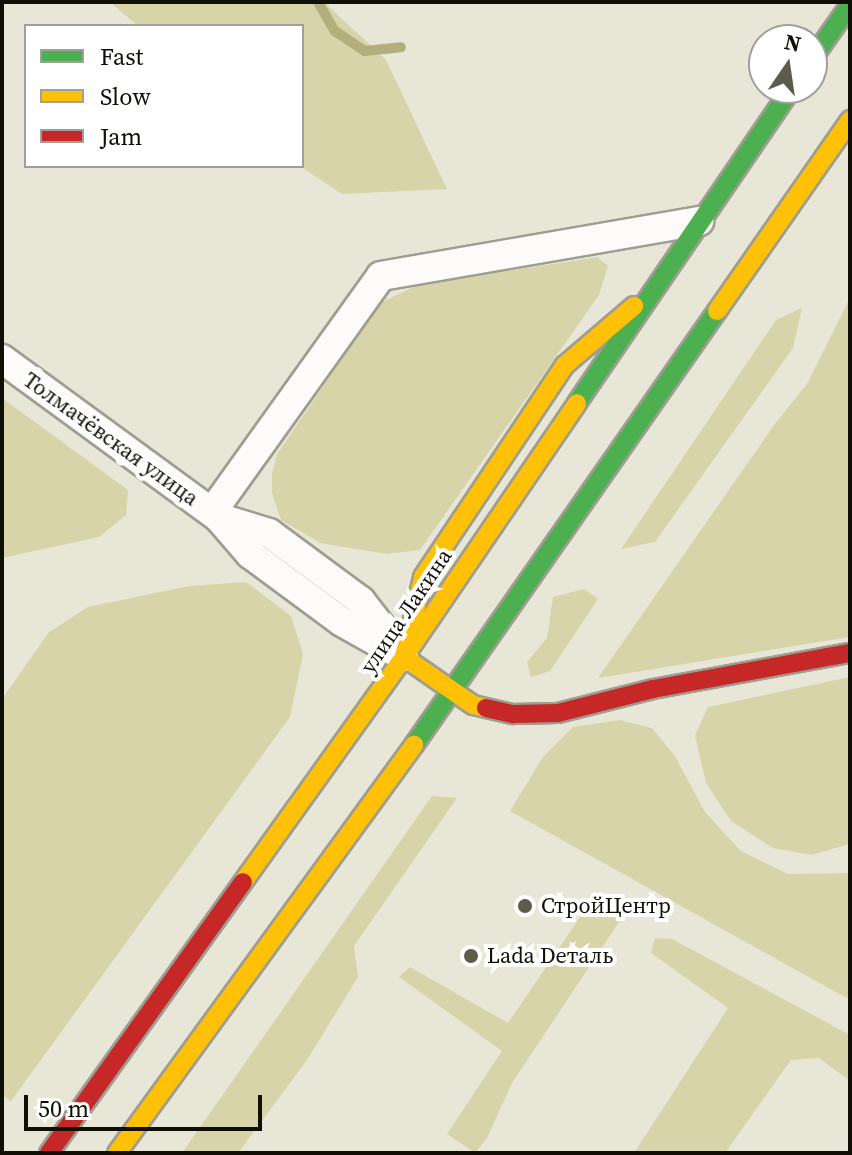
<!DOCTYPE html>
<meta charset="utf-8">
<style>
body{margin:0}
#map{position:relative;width:852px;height:1155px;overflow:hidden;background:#e8e7d7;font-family:"Source Serif 4",serif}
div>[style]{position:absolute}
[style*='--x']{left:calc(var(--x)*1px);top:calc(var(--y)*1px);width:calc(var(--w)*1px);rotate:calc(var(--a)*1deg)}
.green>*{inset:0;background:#d8d4aa}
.stream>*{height:10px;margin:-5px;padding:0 5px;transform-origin:5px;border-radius:5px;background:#b3ae7d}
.roads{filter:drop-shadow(2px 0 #9e9d91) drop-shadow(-2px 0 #9e9d91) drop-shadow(0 2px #9e9d91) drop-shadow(0 -2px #9e9d91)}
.street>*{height:28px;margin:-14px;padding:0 14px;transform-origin:14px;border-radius:14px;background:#fcfbf9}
.fast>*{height:18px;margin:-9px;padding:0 9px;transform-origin:9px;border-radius:9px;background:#4caf50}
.slow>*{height:18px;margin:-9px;padding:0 9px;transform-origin:9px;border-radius:9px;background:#ffc107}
.jam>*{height:18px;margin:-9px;padding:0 9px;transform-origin:9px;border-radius:9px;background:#c62828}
.dots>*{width:22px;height:22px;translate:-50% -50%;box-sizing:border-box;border:4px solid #fff;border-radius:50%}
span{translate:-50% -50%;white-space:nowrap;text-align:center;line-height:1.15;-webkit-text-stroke:8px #fff;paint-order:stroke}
.street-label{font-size:22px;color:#100f05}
.poi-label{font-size:22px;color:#100f05}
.left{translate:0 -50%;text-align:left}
.frame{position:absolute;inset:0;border:4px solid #100f05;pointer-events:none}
.legend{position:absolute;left:24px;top:24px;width:280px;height:144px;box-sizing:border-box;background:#fff;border:2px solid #9f9f9b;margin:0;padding:10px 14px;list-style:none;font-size:24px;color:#100f05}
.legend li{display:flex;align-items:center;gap:16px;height:40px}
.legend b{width:40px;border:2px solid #9f9f9b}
.north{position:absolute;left:748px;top:24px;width:80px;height:80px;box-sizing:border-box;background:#fff;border:2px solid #9f9f9b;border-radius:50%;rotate:13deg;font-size:22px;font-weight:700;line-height:32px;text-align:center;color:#100f05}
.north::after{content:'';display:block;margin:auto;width:28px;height:36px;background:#5c5b4e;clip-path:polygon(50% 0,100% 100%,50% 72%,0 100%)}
.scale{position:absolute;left:24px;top:1095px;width:238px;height:36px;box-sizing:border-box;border:4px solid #100f05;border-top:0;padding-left:10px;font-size:24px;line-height:28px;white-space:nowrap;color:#100f05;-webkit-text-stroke:6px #fff;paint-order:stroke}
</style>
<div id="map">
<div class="green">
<div style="clip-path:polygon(110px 2px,324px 2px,386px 60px,447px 189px,342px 194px,300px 166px,302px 26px,138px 26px)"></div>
<div style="clip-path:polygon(597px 257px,608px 266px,599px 295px,420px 550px,387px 554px,320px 543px,281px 520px,272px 493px,272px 473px,277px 454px,380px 303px,418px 285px)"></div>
<div style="clip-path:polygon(850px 298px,850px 637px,598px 678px,774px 425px,807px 384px)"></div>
<div style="clip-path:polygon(802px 308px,793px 348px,655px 542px,621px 549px,776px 320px)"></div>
<div style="clip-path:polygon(2px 398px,128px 490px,126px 515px,99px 537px,2px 558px)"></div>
<div style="clip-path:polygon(246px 582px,291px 616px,303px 654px,290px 717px,11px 1101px,2px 1095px,2px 699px,49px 632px,88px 607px,189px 586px)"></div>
<div style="clip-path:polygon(584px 589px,598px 599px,550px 671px,531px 677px,527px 662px,547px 638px,553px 597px)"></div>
<div style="clip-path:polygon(850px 677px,850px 844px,811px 855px,773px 848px,731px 821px,706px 783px,695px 735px,708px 707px)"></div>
<div style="clip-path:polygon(619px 720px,652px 728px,675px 756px,705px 812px,741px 851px,788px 874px,850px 873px,850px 1000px,510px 811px,543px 757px,573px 727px)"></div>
<div style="clip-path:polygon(432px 796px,457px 798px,354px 946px,358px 977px,307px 1060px,238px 1153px,182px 1153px)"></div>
<div style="clip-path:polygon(595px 895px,623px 916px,512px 1083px,487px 1138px,475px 1153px,447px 1134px,502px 1051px,399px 977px,410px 967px,508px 1023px)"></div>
<div style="clip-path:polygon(655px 938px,672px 939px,850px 1035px,850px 1081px,819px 1058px,791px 1060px,725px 1153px,634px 1153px,728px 1008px,651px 953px)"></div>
</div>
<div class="stream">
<div style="--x:318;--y:2;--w:34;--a:60"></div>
<div style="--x:335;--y:31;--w:36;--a:34"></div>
<div style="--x:365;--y:51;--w:36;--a:-6"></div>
</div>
<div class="roads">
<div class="street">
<div style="--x:2;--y:359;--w:269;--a:36.2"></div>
<div style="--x:219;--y:518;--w:48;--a:49.3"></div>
<div style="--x:250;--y:554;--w:114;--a:36.5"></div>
<div style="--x:342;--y:622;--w:71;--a:29.4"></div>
<div style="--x:212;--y:512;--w:290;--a:-54.4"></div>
<div style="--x:381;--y:276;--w:323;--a:-9.8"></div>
<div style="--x:220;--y:518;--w:51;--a:17"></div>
<div style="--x:269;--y:533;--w:114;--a:36.5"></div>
<div style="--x:361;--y:601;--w:57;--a:52.1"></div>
</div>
<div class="fast">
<div style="--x:812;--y:59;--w:66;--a:-54.9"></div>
<div style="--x:577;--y:403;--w:381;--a:-55.7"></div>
<div style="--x:414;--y:745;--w:529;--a:-55.08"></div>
</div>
<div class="slow">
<div style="--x:717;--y:311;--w:233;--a:-55.1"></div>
<div style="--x:486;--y:708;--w:13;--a:-167"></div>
<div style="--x:473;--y:705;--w:84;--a:-145.2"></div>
<div style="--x:404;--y:657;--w:82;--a:-76.6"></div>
<div style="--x:423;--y:577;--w:255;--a:-56.2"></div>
<div style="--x:565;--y:365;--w:91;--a:-40.5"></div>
<div style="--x:243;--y:882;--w:277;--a:-54.4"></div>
<div style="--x:404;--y:657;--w:307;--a:-55.7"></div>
<div style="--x:117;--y:1153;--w:505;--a:-53.95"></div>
</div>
<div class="jam">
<div style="--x:486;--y:708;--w:28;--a:13"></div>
<div style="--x:513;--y:714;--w:45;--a:-1.3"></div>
<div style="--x:558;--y:713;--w:98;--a:-14.2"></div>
<div style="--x:653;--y:689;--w:200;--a:-10.4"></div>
<div style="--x:49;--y:1153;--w:333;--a:-54.4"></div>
</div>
</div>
<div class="dots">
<div style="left:525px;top:906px;background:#5c5b4e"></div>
<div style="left:471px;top:956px;background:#5c5b4e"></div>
</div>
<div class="street-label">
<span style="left:111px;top:439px;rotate:36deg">Толмачёвская улица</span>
<span style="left:406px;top:611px;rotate:-56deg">улица Лакина</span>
</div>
<div class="poi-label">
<span class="left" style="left:541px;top:906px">СтройЦентр</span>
<span class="left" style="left:487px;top:956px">Lada Dеталь</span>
</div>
<div class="frame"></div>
<ul class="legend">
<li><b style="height:10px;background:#4caf50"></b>Fast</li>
<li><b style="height:10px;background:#ffc107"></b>Slow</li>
<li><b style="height:10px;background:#c62828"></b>Jam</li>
</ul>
<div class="north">N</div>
<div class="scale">50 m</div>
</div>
